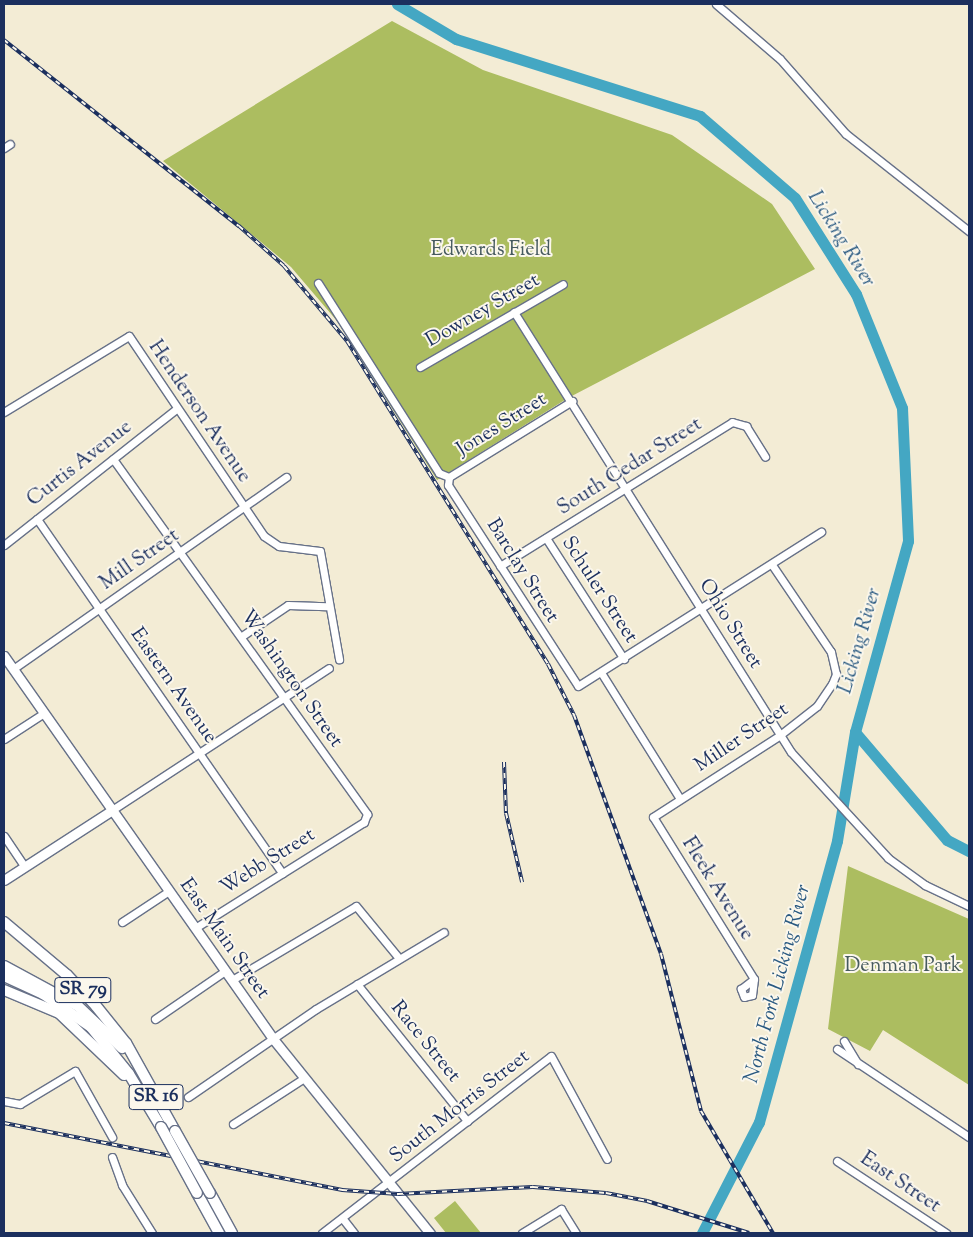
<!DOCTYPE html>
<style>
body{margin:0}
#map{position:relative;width:973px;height:1237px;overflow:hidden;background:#f3ecd5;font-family:"Sorts Mill Goudy",serif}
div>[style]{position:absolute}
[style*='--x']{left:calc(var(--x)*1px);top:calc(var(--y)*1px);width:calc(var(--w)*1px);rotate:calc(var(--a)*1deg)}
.green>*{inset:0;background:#acbd60}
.river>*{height:11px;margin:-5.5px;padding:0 5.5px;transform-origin:5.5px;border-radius:5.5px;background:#44a7c3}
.roads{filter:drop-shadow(1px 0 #677188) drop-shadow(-1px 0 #677188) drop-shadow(0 1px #677188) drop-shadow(0 -1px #677188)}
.minor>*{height:7px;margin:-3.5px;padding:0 3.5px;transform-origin:3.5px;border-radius:3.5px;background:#fff}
.major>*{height:9px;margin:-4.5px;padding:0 4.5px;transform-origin:4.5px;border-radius:4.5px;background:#fff}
.highway>*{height:10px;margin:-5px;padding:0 5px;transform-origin:5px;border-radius:5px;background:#fff}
.rail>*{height:4px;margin-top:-2px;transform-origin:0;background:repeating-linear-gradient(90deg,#fbf7ec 0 5.5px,#1b2f5e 0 11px);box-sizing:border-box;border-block:1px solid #1b2f5e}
.bridges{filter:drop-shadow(1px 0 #677188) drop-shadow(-1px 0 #677188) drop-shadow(0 1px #677188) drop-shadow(0 -1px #677188)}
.highway-bridge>*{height:10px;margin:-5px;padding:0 5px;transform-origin:5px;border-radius:5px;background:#fff}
span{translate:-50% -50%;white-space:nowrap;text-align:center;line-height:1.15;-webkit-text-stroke:4px #fbf7ec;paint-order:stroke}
.shield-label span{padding:1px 4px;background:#fbf7ec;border:1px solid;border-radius:4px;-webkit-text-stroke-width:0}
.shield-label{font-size:19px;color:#1b2f5e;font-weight:700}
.park-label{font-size:20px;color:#465a5f}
.street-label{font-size:20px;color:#1b2f5e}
.water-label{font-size:21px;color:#295981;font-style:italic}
.frame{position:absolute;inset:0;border:5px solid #1b2f5e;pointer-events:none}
</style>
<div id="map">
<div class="green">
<div style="clip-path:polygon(392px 21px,483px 70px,672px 135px,772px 204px,815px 269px,568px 398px,437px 480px,337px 321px,291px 267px,163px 161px)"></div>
<div style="clip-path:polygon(848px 866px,969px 919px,969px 1085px,883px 1030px,870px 1051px,828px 1029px)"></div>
<div style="clip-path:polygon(455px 1201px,481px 1233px,446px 1233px,434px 1218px)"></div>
</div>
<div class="river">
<div style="--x:397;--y:4;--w:69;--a:30.7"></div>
<div style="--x:456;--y:39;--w:256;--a:17.5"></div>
<div style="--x:700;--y:116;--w:125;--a:40.8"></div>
<div style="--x:795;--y:198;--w:114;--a:57.6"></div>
<div style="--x:856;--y:294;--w:123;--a:68"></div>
<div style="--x:902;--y:408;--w:133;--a:87.4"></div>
<div style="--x:908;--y:541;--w:198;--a:105.5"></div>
<div style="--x:855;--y:732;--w:110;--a:99.4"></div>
<div style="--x:837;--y:841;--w:292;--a:105.5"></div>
<div style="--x:759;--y:1122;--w:125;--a:117.2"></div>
<div style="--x:855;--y:732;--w:142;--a:49.6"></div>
<div style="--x:947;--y:840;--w:25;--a:27"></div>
</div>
<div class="roads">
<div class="minor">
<div style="--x:716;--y:4;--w:84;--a:40.7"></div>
<div style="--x:780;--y:59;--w:100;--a:48.7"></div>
<div style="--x:846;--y:134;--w:157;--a:38.3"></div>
<div style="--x:4;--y:148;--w:7;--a:-34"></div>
<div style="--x:318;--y:283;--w:225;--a:57.5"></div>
<div style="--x:439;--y:473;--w:11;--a:22"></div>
<div style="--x:514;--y:312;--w:520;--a:57.81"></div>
<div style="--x:791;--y:752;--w:144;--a:47.5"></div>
<div style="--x:888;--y:858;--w:46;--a:36.1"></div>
<div style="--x:925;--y:885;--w:49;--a:25.5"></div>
<div style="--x:420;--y:367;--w:165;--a:-30.1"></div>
<div style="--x:4;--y:412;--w:146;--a:-31.3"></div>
<div style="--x:129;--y:336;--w:241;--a:56"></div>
<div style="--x:264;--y:536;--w:18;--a:34"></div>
<div style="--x:279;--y:546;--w:41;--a:7"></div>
<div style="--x:320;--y:551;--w:110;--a:80"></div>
<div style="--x:113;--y:459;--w:437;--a:54.4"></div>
<div style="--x:367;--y:814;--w:9;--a:111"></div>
<div style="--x:364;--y:822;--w:199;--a:147.9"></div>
<div style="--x:449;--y:477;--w:8;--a:97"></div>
<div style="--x:448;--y:485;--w:239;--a:57.1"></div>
<div style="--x:578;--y:686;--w:288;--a:-32.4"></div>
<div style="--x:449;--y:477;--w:145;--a:-31.7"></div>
<div style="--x:37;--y:519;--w:431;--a:55.3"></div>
<div style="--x:546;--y:538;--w:144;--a:57.2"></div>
<div style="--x:4;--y:545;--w:219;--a:-38.3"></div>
<div style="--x:500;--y:566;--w:273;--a:-31.8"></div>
<div style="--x:732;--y:422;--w:15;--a:16"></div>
<div style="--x:746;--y:426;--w:36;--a:58"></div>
<div style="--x:242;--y:636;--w:55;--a:-34"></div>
<div style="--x:288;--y:605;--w:38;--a:2"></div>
<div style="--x:13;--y:669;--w:334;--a:-35.1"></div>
<div style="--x:602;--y:674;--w:147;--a:58"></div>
<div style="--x:4;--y:739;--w:48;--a:-33"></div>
<div style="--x:112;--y:810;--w:259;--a:-33.2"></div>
<div style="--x:4;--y:836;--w:37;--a:56"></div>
<div style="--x:122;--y:922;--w:56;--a:-33.4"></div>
<div style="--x:754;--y:979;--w:191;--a:-121.9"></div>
<div style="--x:653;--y:817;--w:151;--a:-32.8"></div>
<div style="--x:780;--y:735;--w:47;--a:-38.1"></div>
<div style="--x:817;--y:706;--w:27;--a:-56"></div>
<div style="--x:832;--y:684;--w:11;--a:-68"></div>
<div style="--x:836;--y:674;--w:23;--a:-103"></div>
<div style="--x:831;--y:652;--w:105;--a:-124.1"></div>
<div style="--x:754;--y:979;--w:16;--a:97"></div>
<div style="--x:752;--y:995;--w:8;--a:166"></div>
<div style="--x:744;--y:997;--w:9;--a:-111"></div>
<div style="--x:741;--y:989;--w:16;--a:-38"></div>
<div style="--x:232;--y:980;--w:144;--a:-30.8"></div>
<div style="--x:356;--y:906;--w:66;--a:50.5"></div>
<div style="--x:357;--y:984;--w:176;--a:51.2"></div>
<div style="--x:155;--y:1019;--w:85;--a:-34.4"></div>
<div style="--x:844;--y:1041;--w:27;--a:59"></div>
<div style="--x:837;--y:1049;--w:159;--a:33.7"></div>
<div style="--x:188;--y:1097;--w:155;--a:-34.5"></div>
<div style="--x:316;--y:1009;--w:149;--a:-31"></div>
<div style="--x:4;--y:1101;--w:16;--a:11"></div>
<div style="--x:20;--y:1104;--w:64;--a:-31"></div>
<div style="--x:75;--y:1071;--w:76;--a:60.7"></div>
<div style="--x:233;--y:1124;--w:85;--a:-32.9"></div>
<div style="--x:112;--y:1157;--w:30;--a:70"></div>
<div style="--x:122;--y:1185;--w:57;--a:58"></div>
<div style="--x:837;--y:1161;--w:131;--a:33.4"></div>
<div style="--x:343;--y:1219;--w:18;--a:52"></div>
<div style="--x:322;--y:1233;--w:289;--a:-37.7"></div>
<div style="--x:551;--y:1056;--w:117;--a:61.5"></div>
<div style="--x:522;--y:1233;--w:46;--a:-31.6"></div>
<div style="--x:561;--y:1209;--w:28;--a:58"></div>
</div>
<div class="major">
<div style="--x:4;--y:656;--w:469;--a:54.9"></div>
<div style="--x:274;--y:1040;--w:248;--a:51.1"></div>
<div style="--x:4;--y:880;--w:129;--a:-32.9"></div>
</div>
<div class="highway">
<div style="--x:4;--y:922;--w:82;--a:40.1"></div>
<div style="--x:67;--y:975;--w:42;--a:46.9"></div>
<div style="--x:96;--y:1006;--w:48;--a:51"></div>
<div style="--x:126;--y:1043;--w:101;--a:60.9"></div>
<div style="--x:4;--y:966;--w:84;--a:28.4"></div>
<div style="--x:78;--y:1006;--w:61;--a:43.7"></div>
<div style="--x:4;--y:976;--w:43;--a:24.8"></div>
<div style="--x:43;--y:994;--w:58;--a:34.5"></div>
<div style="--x:91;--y:1027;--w:60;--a:51"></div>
<div style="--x:129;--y:1074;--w:62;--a:58.9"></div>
<div style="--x:4;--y:990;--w:60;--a:22.7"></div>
<div style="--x:59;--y:1013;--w:90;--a:43.6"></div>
<div style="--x:197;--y:1193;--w:46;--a:61.2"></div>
<div style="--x:210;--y:1193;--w:46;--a:61.2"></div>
</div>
</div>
<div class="rail">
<div style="--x:4;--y:40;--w:300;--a:38.4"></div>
<div style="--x:239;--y:226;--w:60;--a:41.6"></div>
<div style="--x:284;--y:266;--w:98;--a:50"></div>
<div style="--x:347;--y:341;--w:380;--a:58.1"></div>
<div style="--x:548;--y:664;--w:57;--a:63"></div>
<div style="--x:574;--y:715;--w:254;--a:70"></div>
<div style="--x:661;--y:954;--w:162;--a:75.7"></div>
<div style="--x:701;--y:1111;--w:142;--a:59.5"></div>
<div style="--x:504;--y:762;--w:51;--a:87.8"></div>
<div style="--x:506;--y:813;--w:71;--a:76.9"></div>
<div style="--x:4;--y:1123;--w:345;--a:11.2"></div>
<div style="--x:342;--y:1190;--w:56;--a:4.1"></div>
<div style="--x:398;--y:1194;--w:135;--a:-3"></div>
<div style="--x:533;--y:1187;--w:73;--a:4.7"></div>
<div style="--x:606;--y:1193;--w:42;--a:11"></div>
<div style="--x:647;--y:1201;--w:107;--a:17.4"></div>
</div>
<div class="bridges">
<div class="highway-bridge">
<div style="--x:161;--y:1127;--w:75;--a:61.4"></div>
<div style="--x:175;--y:1131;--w:71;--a:60.6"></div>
</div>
</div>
<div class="shield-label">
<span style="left:83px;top:990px">SR 79</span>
<span style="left:156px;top:1097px">SR 16</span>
</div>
<div class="park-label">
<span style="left:491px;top:250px">Edwards Field</span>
<span style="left:903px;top:966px">Denman Park</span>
</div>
<div class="street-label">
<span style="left:483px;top:311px;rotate:-30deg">Downey Street</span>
<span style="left:199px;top:412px;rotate:56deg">Henderson Avenue</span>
<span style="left:502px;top:425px;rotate:-32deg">Jones Street</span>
<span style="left:80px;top:464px;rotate:-38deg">Curtis Avenue</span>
<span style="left:630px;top:467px;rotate:-32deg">South Cedar Street</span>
<span style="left:140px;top:560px;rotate:-35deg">Mill Street</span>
<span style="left:522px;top:571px;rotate:58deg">Barclay Street</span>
<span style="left:599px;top:590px;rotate:57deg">Schuler Street</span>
<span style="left:730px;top:624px;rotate:58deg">Ohio Street</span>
<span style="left:291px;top:679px;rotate:55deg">Washington Street</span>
<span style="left:173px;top:686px;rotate:55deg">Eastern Avenue</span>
<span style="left:742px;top:738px;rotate:-34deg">Miller Street</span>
<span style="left:268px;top:862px;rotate:-32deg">Webb Street</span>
<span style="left:717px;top:889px;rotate:58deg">Fleek Avenue</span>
<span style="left:224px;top:939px;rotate:55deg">East Main Street</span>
<span style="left:425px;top:1042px;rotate:51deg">Race Street</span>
<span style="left:460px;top:1107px;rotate:-38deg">South Morris Street</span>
<span style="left:900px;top:1183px;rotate:34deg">East Street</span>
</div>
<div class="water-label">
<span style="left:841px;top:239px;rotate:58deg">Licking River</span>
<span style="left:860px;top:641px;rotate:-74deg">Licking River</span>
<span style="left:778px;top:984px;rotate:-75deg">North Fork Licking River</span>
</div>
<div class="frame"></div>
</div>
